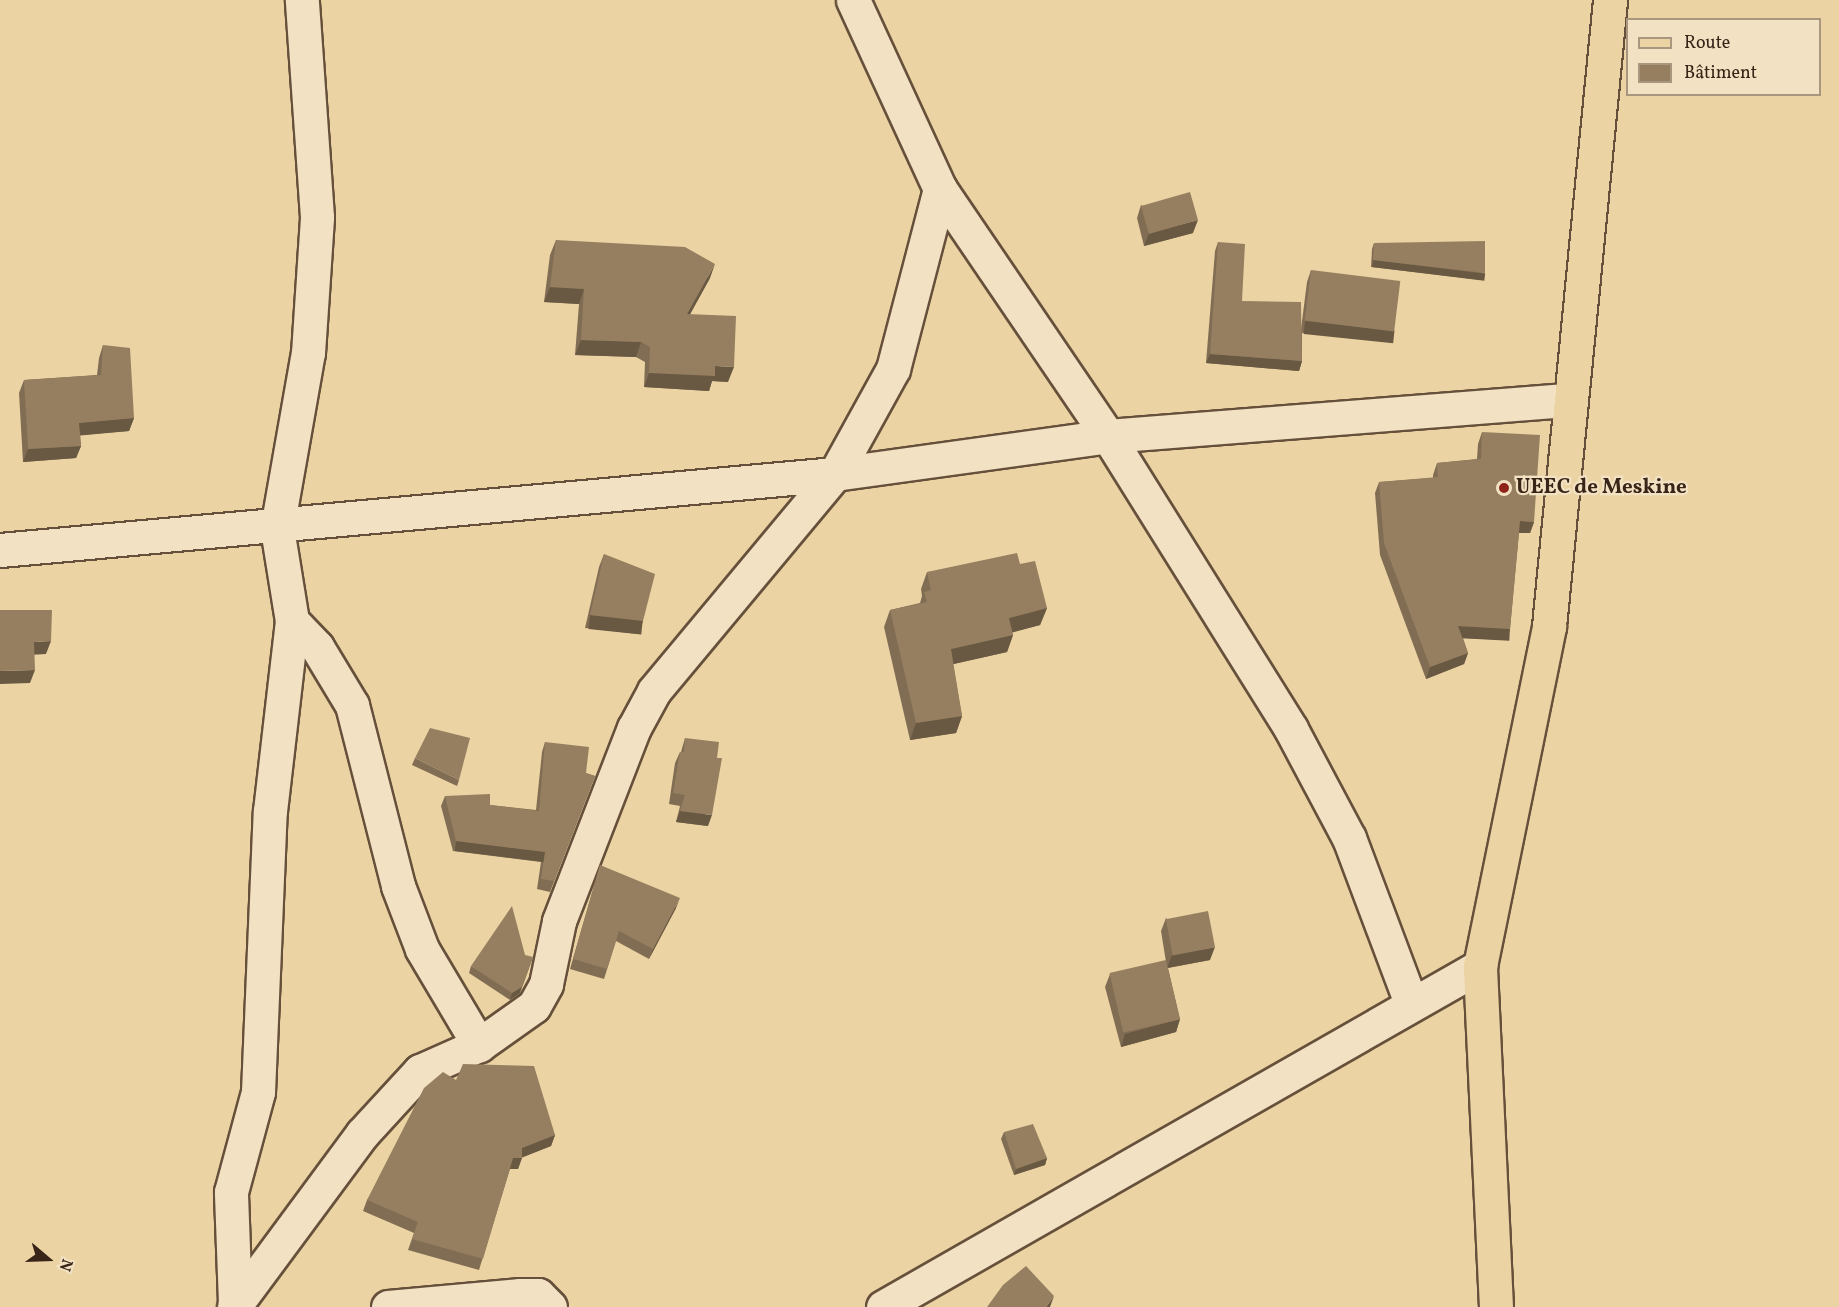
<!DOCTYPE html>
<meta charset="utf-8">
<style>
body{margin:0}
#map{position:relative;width:1839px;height:1307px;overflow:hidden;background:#ebd3a3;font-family:Vollkorn,serif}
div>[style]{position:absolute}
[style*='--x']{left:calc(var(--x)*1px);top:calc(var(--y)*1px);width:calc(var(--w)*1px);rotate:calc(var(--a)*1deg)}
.roads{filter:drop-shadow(2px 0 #66503b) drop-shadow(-2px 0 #66503b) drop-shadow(0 2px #66503b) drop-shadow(0 -2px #66503b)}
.minor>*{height:33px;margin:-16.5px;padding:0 16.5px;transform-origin:16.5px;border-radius:16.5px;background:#f2e2c3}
.major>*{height:33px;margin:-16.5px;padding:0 16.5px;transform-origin:16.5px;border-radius:16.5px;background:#ebd3a3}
.wall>*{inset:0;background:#816d53}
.shaded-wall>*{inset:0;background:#695943;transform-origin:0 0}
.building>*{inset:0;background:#967f60;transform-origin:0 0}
.dots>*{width:16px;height:16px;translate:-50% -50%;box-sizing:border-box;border:3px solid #f2e2c3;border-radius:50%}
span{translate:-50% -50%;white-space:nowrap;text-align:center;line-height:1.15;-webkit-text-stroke:4.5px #f2e2c3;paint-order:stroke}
.poi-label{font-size:21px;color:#392418;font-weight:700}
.left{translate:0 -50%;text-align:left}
.legend{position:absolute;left:1626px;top:18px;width:195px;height:78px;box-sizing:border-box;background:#f2e2c3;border:2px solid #a8967f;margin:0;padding:8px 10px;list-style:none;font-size:18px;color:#392418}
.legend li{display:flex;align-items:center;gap:12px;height:30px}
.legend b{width:30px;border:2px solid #a8967f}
.north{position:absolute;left:18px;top:1229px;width:60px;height:60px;-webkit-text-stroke:4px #f2e2c3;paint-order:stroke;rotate:109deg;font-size:16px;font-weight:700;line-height:24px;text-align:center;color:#392418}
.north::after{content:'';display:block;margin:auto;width:21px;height:27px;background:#392418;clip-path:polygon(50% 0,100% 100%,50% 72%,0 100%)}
</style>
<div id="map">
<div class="roads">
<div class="minor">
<div style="--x:853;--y:0;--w:208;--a:65.3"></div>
<div style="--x:940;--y:189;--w:299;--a:55.8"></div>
<div style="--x:1108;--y:436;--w:345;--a:58"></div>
<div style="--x:1291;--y:729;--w:123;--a:62"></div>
<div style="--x:1349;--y:838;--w:176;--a:69.4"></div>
<div style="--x:0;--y:550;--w:838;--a:-5.2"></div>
<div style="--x:835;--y:474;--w:276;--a:-7.9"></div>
<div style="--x:1108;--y:436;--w:462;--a:-4.5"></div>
<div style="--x:292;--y:621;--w:36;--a:46"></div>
<div style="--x:317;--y:647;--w:68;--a:58.9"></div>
<div style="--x:352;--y:705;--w:187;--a:75.7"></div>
<div style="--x:398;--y:886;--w:67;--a:69.1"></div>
<div style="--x:422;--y:949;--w:112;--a:59.3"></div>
<div style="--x:235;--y:1303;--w:111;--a:-92.1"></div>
<div style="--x:231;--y:1192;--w:104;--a:-74.9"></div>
<div style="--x:258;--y:1092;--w:281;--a:-87.6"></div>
<div style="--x:270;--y:811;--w:191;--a:-83.4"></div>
<div style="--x:292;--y:621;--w:94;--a:-99.2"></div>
<div style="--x:277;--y:528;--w:178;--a:-80"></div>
<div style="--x:308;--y:353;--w:136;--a:-86.2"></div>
<div style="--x:317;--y:217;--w:218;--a:-94"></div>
<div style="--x:234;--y:1307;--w:215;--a:-53.5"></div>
<div style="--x:362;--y:1134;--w:86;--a:-47.4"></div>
<div style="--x:420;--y:1071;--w:64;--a:-23.8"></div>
<div style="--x:479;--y:1045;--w:67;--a:-35.3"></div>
<div style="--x:534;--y:1006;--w:25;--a:-61"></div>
<div style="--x:546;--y:984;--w:64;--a:-78.3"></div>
<div style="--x:559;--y:921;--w:207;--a:-68.8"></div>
<div style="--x:634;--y:728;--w:42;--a:-61.6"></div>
<div style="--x:654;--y:691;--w:283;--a:-50.2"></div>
<div style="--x:835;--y:474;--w:120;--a:-61.1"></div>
<div style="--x:893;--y:369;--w:186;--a:-75.4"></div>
<div style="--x:388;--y:1307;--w:133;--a:-5.2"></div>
<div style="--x:520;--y:1295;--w:18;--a:0"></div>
<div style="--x:538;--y:1295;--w:17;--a:45"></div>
<div style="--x:883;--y:1307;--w:688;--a:-29.73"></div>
</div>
<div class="major">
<div style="--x:1496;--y:1307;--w:341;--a:-92.7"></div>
<div style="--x:1480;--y:966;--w:347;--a:-78.5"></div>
<div style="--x:1549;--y:626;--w:629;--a:-84.43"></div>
</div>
</div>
<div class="wall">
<div style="clip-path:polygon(1141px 205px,1193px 233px,1144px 246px,1137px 218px)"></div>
<div style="clip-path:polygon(556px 240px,710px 278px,690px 314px,728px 382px,712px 381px,709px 391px,644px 387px,645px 362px,636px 357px,575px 355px,579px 304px,544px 302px,550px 255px)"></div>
<div style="clip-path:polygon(1218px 242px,1242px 301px,1301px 329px,1307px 282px,1311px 270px,1391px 341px,1302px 333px,1302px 361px,1299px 371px,1206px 363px,1215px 251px)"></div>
<div style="clip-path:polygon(1374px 243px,1485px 273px,1482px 280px,1371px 267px,1372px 249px)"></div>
<div style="clip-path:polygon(103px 345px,134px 418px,129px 431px,80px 435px,81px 446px,76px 458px,23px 462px,19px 393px,24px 380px,97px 375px,99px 358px)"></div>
<div style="clip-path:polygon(1482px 432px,1534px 522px,1530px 533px,1519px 533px,1510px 629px,1506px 640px,1463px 638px,1468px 653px,1464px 664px,1426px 679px,1380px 555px,1375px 493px,1379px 482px,1433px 478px,1433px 475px,1437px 463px,1477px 459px,1478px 444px)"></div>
<div style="clip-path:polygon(604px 554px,643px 621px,639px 634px,585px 628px,599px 567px)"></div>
<div style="clip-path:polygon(1020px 564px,1047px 608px,1040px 625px,1012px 632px,1013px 635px,1007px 652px,953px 664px,962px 716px,956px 733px,910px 740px,884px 627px,890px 610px,920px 603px,922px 596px,921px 589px,927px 572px)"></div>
<div style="clip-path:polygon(685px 738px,708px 826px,676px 822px,680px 806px,669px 804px,675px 763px,680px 752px,681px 752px)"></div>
<div style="clip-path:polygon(545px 742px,586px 773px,595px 776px,550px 892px,537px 889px,541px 862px,453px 851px,441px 806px,445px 796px,490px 805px,536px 810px,542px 752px)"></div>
<div style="clip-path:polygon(415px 758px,459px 780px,457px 786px,412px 765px)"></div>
<div style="clip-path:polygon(600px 865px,676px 908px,649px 959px,616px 941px,604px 979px,570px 969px)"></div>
<div style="clip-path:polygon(1166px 918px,1210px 960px,1168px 968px,1180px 1019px,1176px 1032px,1121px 1047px,1105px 987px,1110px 974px,1166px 962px,1161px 931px)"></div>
<div style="clip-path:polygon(471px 966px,520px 993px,510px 1000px,469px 973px)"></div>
<div style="clip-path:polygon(456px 1080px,555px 1135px,551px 1146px,522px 1157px,518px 1169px,510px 1169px,479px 1270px,408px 1250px,414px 1233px,363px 1211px,367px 1200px)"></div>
<div style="clip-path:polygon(1004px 1132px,1047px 1158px,1045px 1165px,1014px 1175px,1001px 1139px)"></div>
</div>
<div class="shaded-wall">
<div style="clip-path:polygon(1198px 220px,1193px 233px,1144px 246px,1149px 233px)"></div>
<div style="left:1373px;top:260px;width:113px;height:7px;rotate:7deg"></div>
<div style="clip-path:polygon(715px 264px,710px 278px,682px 329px,687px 314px)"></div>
<div style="clip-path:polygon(550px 287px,584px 289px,579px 304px,544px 302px)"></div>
<div style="left:1305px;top:321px;width:90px;height:13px;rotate:6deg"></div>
<div style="clip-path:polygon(581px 340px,641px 342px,636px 357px,575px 355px)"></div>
<div style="clip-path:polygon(1210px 354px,1302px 361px,1299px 371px,1206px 363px)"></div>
<div style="clip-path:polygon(715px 366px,734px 367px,728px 382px,712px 381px,709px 391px,644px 387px,649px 373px)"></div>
<div style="clip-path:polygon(134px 418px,129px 431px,75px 436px,79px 423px)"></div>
<div style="clip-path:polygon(81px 446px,76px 458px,23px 462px,28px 449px)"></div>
<div style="clip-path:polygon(1520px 521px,1534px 522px,1530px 533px,1516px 533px)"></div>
<div style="clip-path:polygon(1047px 608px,1040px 625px,1003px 635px,1009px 618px)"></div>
<div style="left:590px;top:615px;width:53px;height:14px;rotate:6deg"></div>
<div style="left:1458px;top:626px;width:52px;height:12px;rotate:3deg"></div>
<div style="clip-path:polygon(1013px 635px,1007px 652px,945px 666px,951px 649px)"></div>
<div style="clip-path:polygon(51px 641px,46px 654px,29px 655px,34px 642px)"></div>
<div style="clip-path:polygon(1468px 653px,1464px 664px,1426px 679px,1430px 667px)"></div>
<div style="clip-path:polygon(35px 670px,30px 683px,0 684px,0 671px)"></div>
<div style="clip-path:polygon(962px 716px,956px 733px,910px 740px,916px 723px)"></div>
<div style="clip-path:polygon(680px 811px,712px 815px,708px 826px,676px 822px)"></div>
<div style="left:456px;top:841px;width:90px;height:10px;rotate:7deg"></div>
<div style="clip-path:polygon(680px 898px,676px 908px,649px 959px,653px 949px)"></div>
<div style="clip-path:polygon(1215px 947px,1210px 960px,1167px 968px,1172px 955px)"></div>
<div style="clip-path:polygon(533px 957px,520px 993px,510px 1000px,512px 993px)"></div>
<div style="clip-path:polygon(1180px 1019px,1176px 1032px,1121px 1047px,1125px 1034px)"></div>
<div style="clip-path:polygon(555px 1135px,551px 1146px,521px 1158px,522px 1158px,518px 1169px,509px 1169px,513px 1158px,522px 1148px)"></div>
<div style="clip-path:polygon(1047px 1158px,1045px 1165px,1014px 1175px,1016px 1169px)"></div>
<div style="clip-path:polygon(1054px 1296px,1050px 1307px,1046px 1307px)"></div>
</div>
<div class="building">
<div style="left:1190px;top:192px;width:29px;height:51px;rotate:74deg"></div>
<div style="clip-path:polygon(556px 240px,685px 247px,715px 264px,687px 314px,736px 316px,734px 367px,715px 366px,715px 376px,649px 373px,650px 347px,641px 342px,581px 340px,584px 289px,550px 287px)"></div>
<div style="clip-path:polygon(1485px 241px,1485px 273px,1373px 260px,1374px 243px)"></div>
<div style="clip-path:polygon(1218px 242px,1245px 244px,1242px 301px,1301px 302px,1302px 361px,1210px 354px)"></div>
<div style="left:1311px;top:270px;width:90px;height:51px;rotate:7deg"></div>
<div style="clip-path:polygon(103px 345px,130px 348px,134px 418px,79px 423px,81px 446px,28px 449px,24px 380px,101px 375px)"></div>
<div style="clip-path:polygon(1482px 432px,1540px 435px,1534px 522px,1520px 521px,1510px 629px,1458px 626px,1468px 653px,1430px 667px,1384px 543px,1379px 482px,1438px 477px,1437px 463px,1481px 459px)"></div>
<div style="clip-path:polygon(1017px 553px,1020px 564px,1035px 561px,1047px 608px,1009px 618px,1013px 635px,951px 649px,962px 716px,916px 723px,890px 610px,927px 602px,924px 592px,931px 590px,927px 572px)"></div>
<div style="clip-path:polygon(604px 554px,655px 574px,643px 621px,590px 615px)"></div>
<div style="clip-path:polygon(0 610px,52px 610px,51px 641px,34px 642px,35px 670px,0 671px)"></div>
<div style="clip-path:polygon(430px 728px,470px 738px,459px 780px,415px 758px)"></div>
<div style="clip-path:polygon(685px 738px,719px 742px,717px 758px,722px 758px,712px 815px,680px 811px,685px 795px,673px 793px,680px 752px,684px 752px)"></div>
<div style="clip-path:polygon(545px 742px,589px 747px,586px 773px,595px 776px,554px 881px,541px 879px,545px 852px,456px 841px,445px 796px,490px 794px,490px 805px,539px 811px)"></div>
<div style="clip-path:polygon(600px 865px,680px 898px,653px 949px,619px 931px,607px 969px,573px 959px)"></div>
<div style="clip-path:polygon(512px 906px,525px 955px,533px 957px,522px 987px,512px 993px,471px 966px)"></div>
<div style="left:1208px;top:911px;width:37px;height:43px;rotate:79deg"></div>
<div style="left:1166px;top:960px;width:61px;height:58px;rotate:77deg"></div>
<div style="clip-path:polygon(463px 1064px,534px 1066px,555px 1135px,522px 1148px,522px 1158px,513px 1158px,483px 1259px,412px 1239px,418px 1222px,367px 1200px,424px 1088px,443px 1072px,456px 1080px)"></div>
<div style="clip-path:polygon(1033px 1124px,1047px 1158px,1016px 1169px,1004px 1132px)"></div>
<div style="clip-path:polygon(1026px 1266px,1054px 1296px,1046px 1307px,987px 1307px,1003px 1285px)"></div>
</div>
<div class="dots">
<div style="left:1504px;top:488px;background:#8f2418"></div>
</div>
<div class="poi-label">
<span class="left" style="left:1516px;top:488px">UEEC de Meskine</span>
</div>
<ul class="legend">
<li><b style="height:8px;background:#ebd3a3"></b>Route</li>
<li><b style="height:16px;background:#967f60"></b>Bâtiment</li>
</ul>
<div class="north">N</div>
</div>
